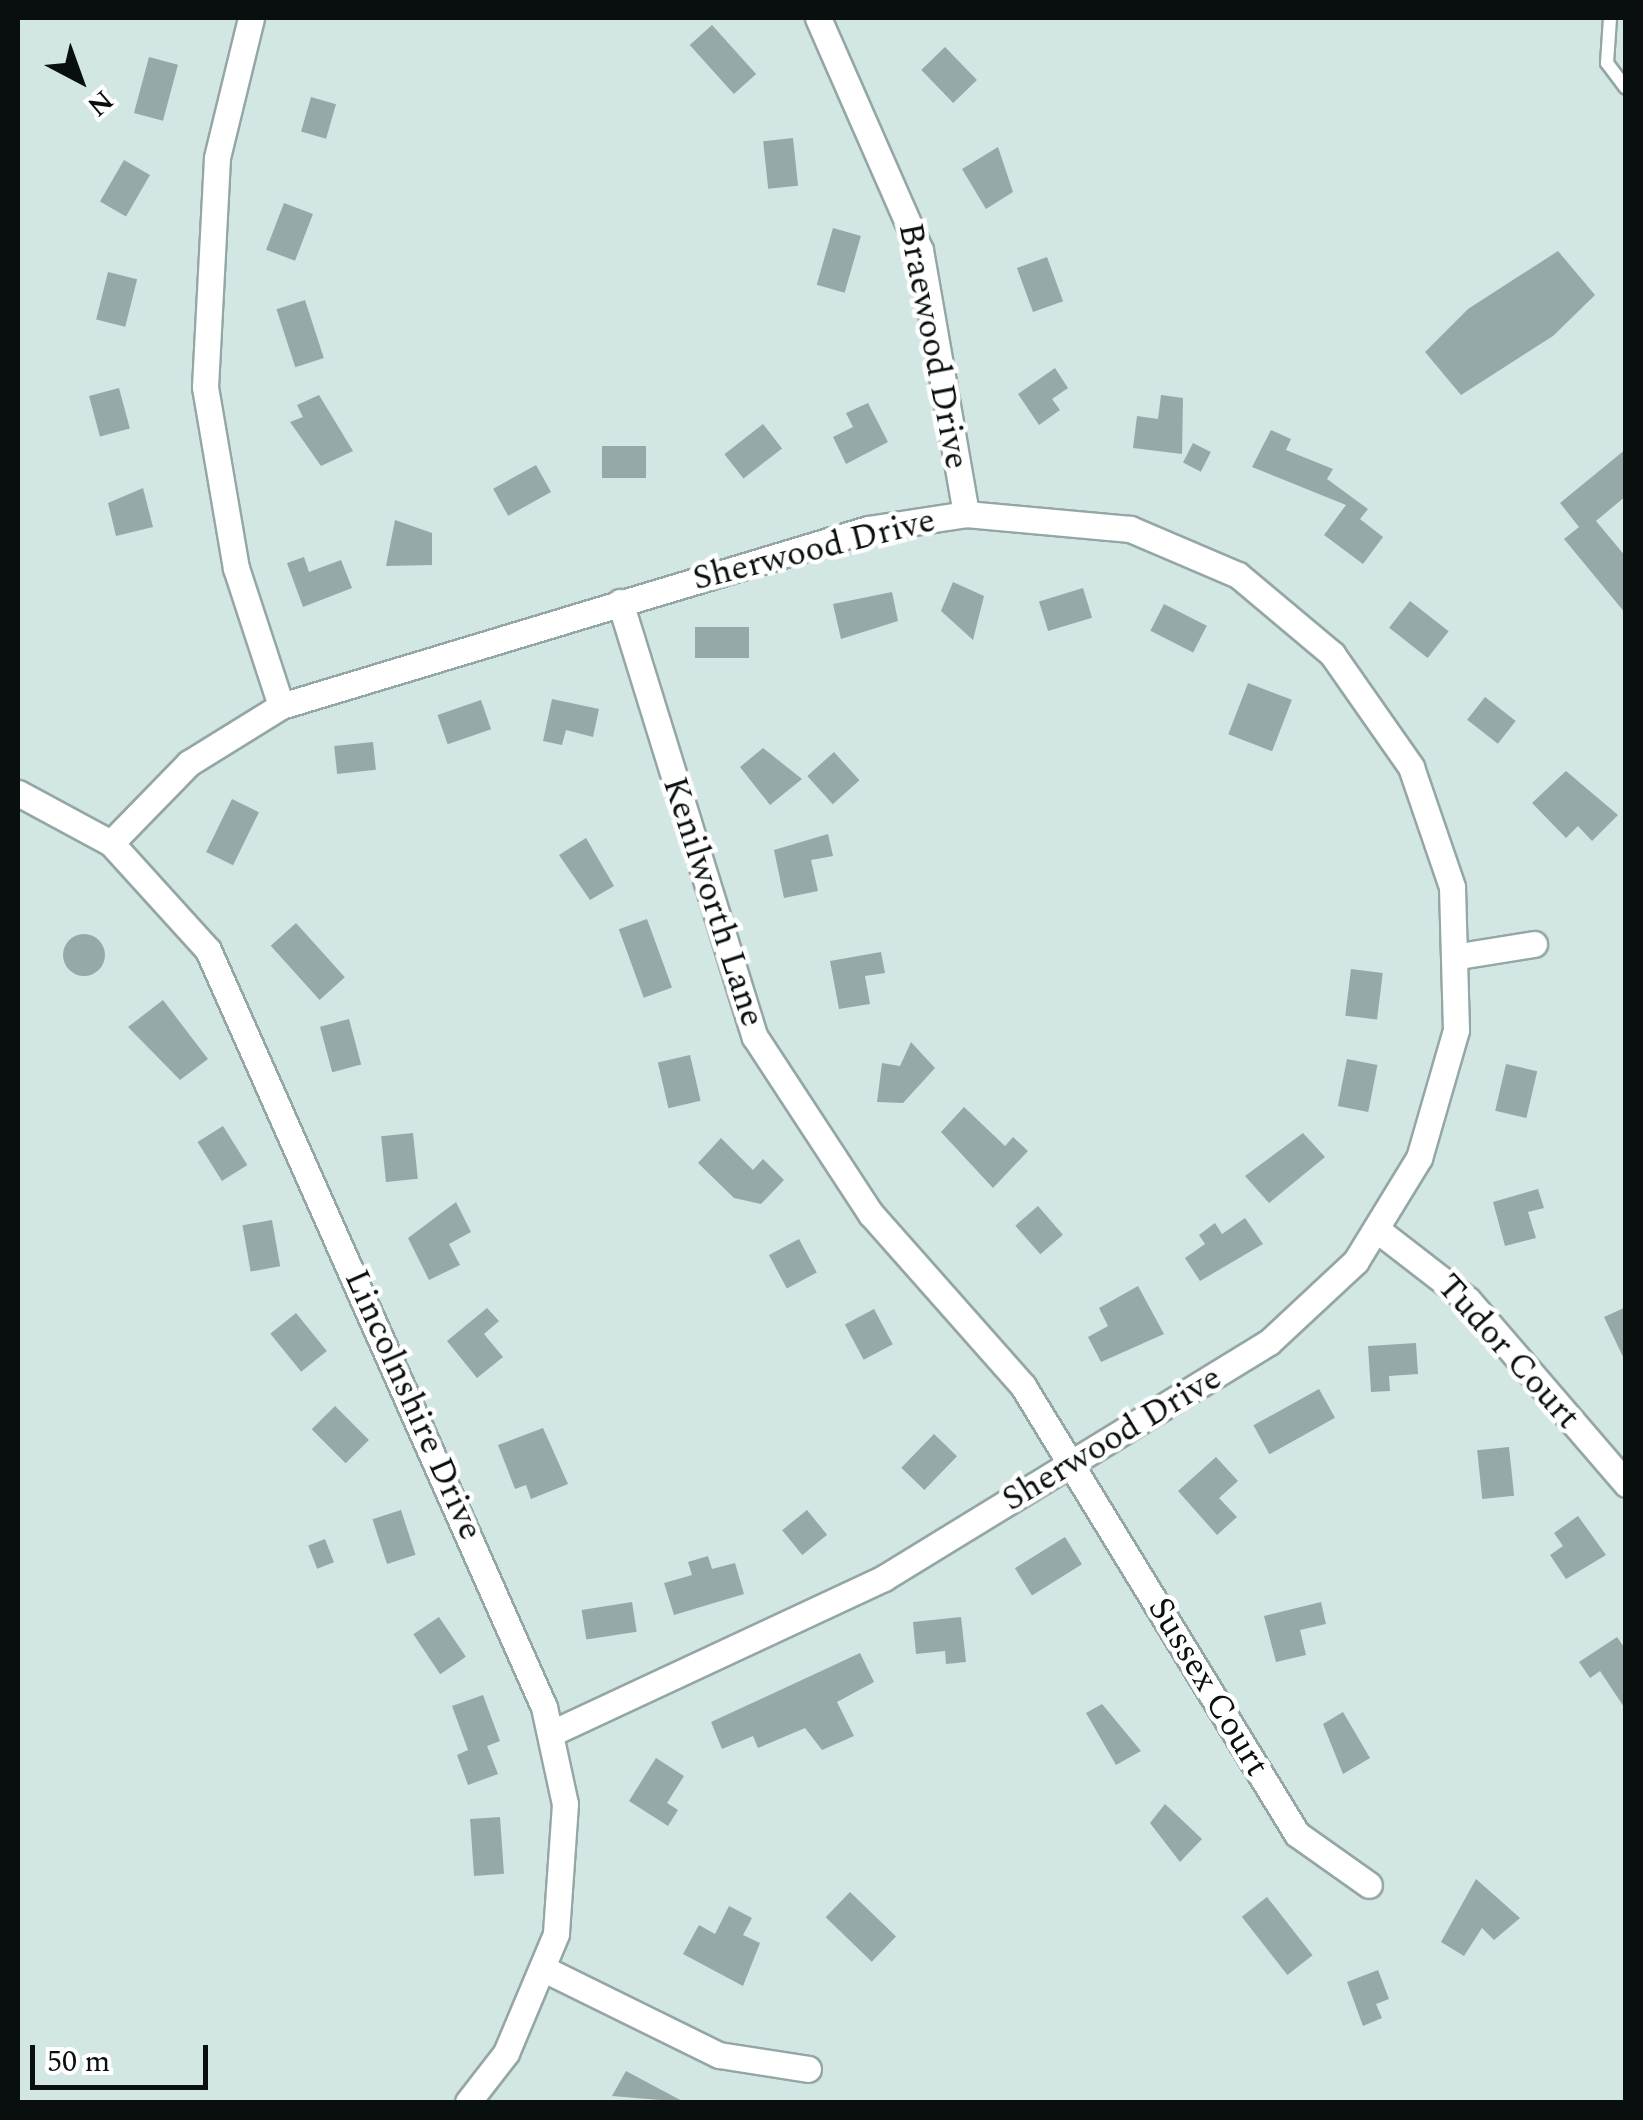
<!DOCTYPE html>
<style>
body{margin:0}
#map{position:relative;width:1643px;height:2120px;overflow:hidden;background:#d2e6e4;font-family:Spectral,serif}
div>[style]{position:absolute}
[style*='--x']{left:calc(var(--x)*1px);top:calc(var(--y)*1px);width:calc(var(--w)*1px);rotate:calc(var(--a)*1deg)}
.building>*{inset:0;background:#96a9a8;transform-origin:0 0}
.round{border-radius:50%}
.roads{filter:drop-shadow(2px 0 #94a6a5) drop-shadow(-2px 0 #94a6a5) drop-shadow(0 2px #94a6a5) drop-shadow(0 -2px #94a6a5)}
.lane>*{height:12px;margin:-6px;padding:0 6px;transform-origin:6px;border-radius:6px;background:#fff}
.street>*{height:25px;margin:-12.5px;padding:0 12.5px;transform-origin:12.5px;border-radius:12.5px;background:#fff}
span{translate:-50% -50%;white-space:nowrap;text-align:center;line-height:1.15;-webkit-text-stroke:9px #fff;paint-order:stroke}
.street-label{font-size:35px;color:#080f0e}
.frame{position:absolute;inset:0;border:20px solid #080f0e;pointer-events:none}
.north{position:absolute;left:30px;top:30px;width:100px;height:100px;-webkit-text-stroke:8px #fff;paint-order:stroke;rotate:139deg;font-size:28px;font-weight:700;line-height:40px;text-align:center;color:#080f0e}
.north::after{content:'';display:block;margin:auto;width:35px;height:45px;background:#080f0e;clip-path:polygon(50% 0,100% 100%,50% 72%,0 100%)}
.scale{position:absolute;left:30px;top:2045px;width:178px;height:45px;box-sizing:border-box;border:5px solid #080f0e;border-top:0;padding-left:12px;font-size:30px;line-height:35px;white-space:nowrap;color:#080f0e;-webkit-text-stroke:8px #fff;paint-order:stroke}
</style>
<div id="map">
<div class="building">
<div style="left:712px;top:25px;width:66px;height:30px;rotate:48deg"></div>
<div style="left:945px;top:47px;width:46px;height:33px;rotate:46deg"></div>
<div style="left:149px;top:57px;width:30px;height:58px;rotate:15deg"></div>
<div style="left:311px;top:97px;width:26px;height:36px;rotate:16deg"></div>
<div style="left:793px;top:138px;width:48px;height:30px;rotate:84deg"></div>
<div style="clip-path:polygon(998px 147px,1013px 192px,986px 209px,962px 169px)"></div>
<div style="left:124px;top:160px;width:30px;height:48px;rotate:30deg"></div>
<div style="left:284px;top:203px;width:31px;height:50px;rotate:21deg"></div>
<div style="left:833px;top:228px;width:29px;height:59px;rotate:16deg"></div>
<div style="clip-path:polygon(1558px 251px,1595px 295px,1553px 336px,1461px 395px,1425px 352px,1468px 309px)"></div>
<div style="left:1047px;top:257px;width:47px;height:32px;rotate:70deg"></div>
<div style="left:108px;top:272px;width:30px;height:49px;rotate:14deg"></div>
<div style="left:305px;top:300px;width:61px;height:30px;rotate:72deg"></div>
<div style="clip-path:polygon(1055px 368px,1068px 388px,1052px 399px,1060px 410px,1039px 425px,1018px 394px)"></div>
<div style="left:119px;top:388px;width:42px;height:31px;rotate:75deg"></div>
<div style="clip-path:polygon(319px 395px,353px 451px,321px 466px,290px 422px,303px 417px,297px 405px)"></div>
<div style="clip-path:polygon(1161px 395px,1183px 398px,1182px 454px,1133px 448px,1137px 416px,1158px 419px)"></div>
<div style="clip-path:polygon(868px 403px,888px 442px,846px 464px,833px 437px,853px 427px,846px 413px)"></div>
<div style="left:763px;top:424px;width:31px;height:49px;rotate:52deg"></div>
<div style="clip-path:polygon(1271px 430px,1291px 439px,1286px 450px,1333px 469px,1327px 479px,1368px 509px,1360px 519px,1383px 537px,1363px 564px,1324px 535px,1346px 505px,1252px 467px)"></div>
<div style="left:1193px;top:443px;width:20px;height:22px;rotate:27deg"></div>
<div style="left:602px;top:446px;width:44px;height:32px"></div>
<div style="clip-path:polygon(1626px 449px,1626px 496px,1596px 521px,1626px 557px,1626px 614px,1564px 539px,1579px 527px,1560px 503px)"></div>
<div style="left:536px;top:465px;width:31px;height:49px;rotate:61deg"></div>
<div style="clip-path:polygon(143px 488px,153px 527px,116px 536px,108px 503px)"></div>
<div style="clip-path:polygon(395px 520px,432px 533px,432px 565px,386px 566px)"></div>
<div style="clip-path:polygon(304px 557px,309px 572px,341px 560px,352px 588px,303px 607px,287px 563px)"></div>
<div style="clip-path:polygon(953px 582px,984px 596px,973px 640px,941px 611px)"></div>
<div style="left:1083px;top:588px;width:31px;height:46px;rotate:73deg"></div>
<div style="clip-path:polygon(892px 592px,898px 621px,841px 639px,833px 604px)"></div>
<div style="left:1410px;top:601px;width:49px;height:34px;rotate:38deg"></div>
<div style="left:1164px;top:604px;width:48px;height:30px;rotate:27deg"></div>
<div style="left:695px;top:627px;width:54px;height:31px"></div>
<div style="left:1248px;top:683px;width:47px;height:55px;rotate:21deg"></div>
<div style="left:1485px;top:697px;width:39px;height:29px;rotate:38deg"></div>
<div style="clip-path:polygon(552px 699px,599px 709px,593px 737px,566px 730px,562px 745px,543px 741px)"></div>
<div style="left:481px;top:700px;width:31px;height:46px;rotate:71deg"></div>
<div style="left:373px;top:742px;width:28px;height:39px;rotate:84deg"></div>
<div style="clip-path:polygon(763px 748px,802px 779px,770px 805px,740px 767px)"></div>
<div style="left:834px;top:752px;width:38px;height:36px;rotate:48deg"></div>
<div style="clip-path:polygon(1566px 771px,1618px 815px,1592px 841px,1578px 826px,1566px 838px,1532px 803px)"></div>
<div style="left:232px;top:799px;width:30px;height:59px;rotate:26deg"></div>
<div style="clip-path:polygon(828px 834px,833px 856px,811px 860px,818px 891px,784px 898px,774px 850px)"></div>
<div style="clip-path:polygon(586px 838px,614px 886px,590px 900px,559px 855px)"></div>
<div style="left:647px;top:919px;width:73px;height:30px;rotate:70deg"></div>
<div style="left:296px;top:923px;width:73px;height:34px;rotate:48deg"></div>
<div class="round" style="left:63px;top:934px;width:42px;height:42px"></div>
<div style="clip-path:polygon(881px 952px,885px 973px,865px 976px,870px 1004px,839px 1009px,830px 961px)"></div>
<div style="left:1351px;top:969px;width:32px;height:47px;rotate:7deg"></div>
<div style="clip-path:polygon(163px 1000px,208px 1059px,180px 1080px,128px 1027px)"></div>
<div style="left:349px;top:1019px;width:47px;height:30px;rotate:75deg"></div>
<div style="clip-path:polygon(911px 1042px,935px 1068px,903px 1103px,877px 1102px,882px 1063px,900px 1066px)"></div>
<div style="left:690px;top:1055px;width:47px;height:33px;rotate:77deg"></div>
<div style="left:1347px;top:1059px;width:31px;height:48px;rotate:11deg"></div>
<div style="left:1506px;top:1064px;width:32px;height:48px;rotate:13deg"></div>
<div style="clip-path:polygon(964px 1107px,1005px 1146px,1013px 1137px,1028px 1151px,993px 1188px,941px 1132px)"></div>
<div style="left:223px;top:1126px;width:46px;height:30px;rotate:58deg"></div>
<div style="left:413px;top:1133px;width:46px;height:32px;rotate:84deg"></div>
<div style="clip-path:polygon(1303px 1133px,1325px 1157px,1269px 1203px,1245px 1176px)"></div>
<div style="clip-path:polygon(721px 1138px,753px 1170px,763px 1159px,784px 1180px,761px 1204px,734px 1198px,698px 1163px)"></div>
<div style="clip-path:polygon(1538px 1189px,1544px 1208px,1528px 1212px,1536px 1238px,1505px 1246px,1493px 1202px)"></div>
<div style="clip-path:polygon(456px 1202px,471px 1232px,449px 1244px,460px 1265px,429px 1280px,408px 1238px)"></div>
<div style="left:1038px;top:1206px;width:38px;height:30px;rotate:49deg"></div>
<div style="clip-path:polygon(1245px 1218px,1263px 1244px,1200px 1281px,1185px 1258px,1205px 1244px,1199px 1235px,1215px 1223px,1222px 1234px)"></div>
<div style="left:272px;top:1220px;width:47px;height:30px;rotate:80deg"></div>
<div style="left:799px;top:1239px;width:38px;height:34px;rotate:62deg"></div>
<div style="clip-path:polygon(1138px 1286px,1164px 1334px,1101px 1362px,1088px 1337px,1108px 1326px,1099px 1308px)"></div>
<div style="clip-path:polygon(1626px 1307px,1626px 1363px,1604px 1317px)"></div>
<div style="clip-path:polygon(487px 1308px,499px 1321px,484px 1334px,503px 1357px,477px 1378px,447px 1341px)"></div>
<div style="left:874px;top:1309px;width:40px;height:33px;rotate:62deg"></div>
<div style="left:296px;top:1313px;width:49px;height:33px;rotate:51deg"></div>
<div style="clip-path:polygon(1416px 1343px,1418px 1374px,1389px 1376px,1390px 1391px,1371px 1392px,1368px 1346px)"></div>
<div style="left:1319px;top:1389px;width:33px;height:75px;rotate:61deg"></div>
<div style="left:335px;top:1406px;width:48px;height:33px;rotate:45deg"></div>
<div style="clip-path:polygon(543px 1428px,568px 1484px,531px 1499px,526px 1485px,515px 1489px,498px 1445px)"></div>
<div style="left:934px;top:1434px;width:32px;height:47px;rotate:44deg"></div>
<div style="left:1509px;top:1447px;width:49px;height:32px;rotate:84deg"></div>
<div style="clip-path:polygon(1216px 1457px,1238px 1481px,1219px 1498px,1237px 1517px,1217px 1535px,1178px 1491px)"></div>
<div style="left:401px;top:1510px;width:47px;height:30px;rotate:72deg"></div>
<div style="left:807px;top:1510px;width:32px;height:32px;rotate:51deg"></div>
<div style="clip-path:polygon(1578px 1516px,1606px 1555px,1566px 1579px,1550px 1555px,1563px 1546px,1554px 1533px)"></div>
<div style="left:1065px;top:1537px;width:32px;height:59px;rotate:58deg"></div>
<div style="left:325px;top:1539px;width:25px;height:18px;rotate:69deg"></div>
<div style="clip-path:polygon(708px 1556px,712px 1569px,735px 1563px,744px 1594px,674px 1615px,664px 1583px,692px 1575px,688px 1562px)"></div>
<div style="left:632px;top:1602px;width:30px;height:51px;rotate:81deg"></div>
<div style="clip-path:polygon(1321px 1602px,1326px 1624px,1300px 1630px,1306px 1655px,1276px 1662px,1264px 1616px)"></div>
<div style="left:439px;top:1617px;width:48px;height:31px;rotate:56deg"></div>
<div style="clip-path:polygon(961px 1617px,966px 1662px,946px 1664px,945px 1651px,916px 1654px,913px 1622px)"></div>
<div style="clip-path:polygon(1617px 1637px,1626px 1650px,1626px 1710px,1600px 1671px,1590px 1678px,1579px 1662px)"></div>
<div style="clip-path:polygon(860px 1653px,874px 1682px,837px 1702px,854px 1736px,822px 1750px,805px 1728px,758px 1748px,753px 1736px,722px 1749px,711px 1722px)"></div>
<div style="clip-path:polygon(483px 1695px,500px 1741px,487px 1746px,498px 1774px,468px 1785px,457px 1755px,468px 1750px,452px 1706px)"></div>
<div style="clip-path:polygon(1102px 1704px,1141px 1751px,1116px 1765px,1086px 1713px)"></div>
<div style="clip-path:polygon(1343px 1712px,1370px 1758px,1343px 1774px,1323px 1724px)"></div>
<div style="clip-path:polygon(656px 1758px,684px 1776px,667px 1803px,678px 1810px,668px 1826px,629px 1801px)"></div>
<div style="clip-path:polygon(1165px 1804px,1202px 1839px,1180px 1862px,1150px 1823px)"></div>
<div style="left:500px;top:1817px;width:57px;height:30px;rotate:86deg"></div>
<div style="clip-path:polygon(1476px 1879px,1520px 1918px,1494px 1940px,1482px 1928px,1464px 1956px,1441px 1942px)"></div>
<div style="left:850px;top:1892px;width:64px;height:35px;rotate:44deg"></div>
<div style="left:1267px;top:1897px;width:74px;height:32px;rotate:52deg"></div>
<div style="clip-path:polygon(729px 1906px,752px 1918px,743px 1935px,760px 1943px,743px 1986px,683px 1954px,699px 1925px,715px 1934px)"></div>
<div style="clip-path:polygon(1378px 1970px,1389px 1999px,1376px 2004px,1382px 2018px,1363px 2026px,1347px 1982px)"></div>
<div style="clip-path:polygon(626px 2071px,684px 2102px,612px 2096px)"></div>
</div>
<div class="roads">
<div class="lane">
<div style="--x:1610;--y:18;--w:45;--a:93.8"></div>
<div style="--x:1607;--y:63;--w:31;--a:53"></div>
</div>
<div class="street">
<div style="--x:251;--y:18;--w:144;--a:103.7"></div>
<div style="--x:217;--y:158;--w:229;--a:93"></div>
<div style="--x:205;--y:387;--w:184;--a:80.3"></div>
<div style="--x:236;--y:568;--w:145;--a:71.9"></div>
<div style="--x:818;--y:18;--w:253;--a:66.3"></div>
<div style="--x:920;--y:250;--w:268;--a:80.1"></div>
<div style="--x:620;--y:602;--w:455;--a:72.8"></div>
<div style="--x:755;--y:1037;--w:212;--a:56.8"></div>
<div style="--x:871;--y:1214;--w:230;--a:48.5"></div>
<div style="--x:1023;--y:1386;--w:525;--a:58.55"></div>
<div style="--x:1297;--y:1834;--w:88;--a:35.3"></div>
<div style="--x:18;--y:793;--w:106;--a:28.3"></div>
<div style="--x:111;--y:843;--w:144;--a:47.8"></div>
<div style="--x:208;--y:950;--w:828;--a:66.07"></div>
<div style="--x:544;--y:1707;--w:99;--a:77.8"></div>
<div style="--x:565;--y:1804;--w:130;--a:94"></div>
<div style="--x:556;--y:1934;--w:129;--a:112.8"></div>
<div style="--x:506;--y:2053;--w:62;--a:127.8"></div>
<div style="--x:111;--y:843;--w:112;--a:-45.7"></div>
<div style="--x:189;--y:763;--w:108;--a:-31.8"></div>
<div style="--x:281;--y:706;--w:613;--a:-16.78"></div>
<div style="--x:868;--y:529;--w:99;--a:-8.7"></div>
<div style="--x:966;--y:514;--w:165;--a:5.2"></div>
<div style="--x:1130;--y:529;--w:117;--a:23.1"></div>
<div style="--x:1238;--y:575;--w:123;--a:40"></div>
<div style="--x:1332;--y:654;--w:138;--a:55"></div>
<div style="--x:1411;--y:767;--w:127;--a:71.1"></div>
<div style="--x:1452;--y:887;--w:143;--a:88.4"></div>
<div style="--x:1456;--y:1030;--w:133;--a:106.1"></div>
<div style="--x:1419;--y:1158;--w:121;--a:121.5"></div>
<div style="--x:1356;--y:1261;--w:119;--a:137"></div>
<div style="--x:1269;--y:1342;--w:452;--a:148.5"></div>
<div style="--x:884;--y:1578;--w:366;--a:155"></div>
<div style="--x:1459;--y:956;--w:76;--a:-9.1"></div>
<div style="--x:1380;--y:1232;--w:111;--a:37.7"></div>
<div style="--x:1468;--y:1300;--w:243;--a:49.3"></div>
<div style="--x:544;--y:1969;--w:195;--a:26.2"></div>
<div style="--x:719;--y:2055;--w:90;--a:8.9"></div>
</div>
</div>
<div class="street-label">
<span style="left:933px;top:346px;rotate:79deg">Braewood Drive</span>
<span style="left:814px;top:550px;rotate:-14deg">Sherwood Drive</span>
<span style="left:713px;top:902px;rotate:72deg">Kenilworth Lane</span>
<span style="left:1508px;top:1352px;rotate:48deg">Tudor Court</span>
<span style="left:413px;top:1405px;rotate:66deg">Lincolnshire Drive</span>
<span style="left:1112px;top:1439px;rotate:-31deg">Sherwood Drive</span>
<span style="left:1208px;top:1687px;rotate:59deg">Sussex Court</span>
</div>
<div class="frame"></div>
<div class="north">N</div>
<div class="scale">50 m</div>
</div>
